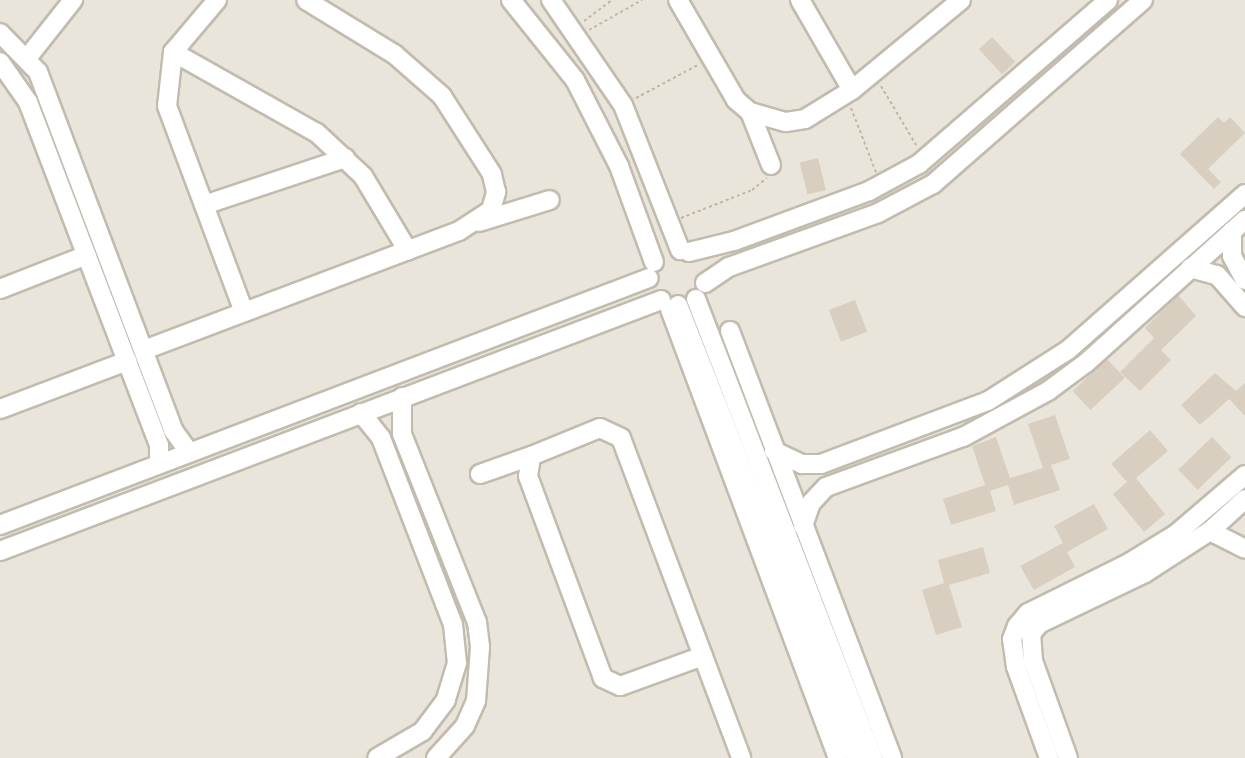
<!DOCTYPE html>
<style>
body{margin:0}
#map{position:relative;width:1245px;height:758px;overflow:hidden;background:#f6f3ec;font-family:Lato,sans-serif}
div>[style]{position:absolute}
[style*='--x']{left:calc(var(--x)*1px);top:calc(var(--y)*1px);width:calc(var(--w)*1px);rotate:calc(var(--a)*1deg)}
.residential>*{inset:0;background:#eae5da;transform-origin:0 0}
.building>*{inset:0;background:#d8cfc1;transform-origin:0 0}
.path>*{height:2px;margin-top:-1px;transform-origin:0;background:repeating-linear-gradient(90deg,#c4b79f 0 3px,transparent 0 6px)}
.roads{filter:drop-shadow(2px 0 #c2bbae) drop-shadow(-2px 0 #c2bbae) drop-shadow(0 2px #c2bbae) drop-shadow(0 -2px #c2bbae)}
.minor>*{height:18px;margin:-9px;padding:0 9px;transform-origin:9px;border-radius:9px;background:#fff}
span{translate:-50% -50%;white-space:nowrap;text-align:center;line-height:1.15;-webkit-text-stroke:4.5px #fff;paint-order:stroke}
</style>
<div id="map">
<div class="residential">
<div style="left:0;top:0;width:1245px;height:758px"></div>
</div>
<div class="building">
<div style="left:992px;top:37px;width:34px;height:18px;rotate:47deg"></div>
<div style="clip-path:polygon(1218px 117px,1224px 123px,1230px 117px,1245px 133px,1208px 169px,1221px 182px,1214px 189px,1180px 154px)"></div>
<div style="left:818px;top:158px;width:33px;height:19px;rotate:76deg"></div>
<div style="clip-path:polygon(1178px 295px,1196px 316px,1161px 350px,1171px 360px,1140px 391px,1120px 372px,1154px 338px,1145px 328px)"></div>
<div style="left:855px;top:300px;width:34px;height:28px;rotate:69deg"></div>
<div style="left:1107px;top:359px;width:26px;height:47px;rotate:47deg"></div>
<div style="clip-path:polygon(1215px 373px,1236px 391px,1245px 383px,1245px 416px,1229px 399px,1200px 425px,1181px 405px)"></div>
<div style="clip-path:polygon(1055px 415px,1070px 459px,1051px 465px,1060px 490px,1014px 505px,1008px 485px,990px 491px,996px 511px,951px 525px,943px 499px,985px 485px,972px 446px,996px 437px,1010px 478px,1043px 468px,1028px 424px)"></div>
<div style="clip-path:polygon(1150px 430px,1168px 451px,1136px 478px,1165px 514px,1144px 532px,1113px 494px,1127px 482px,1111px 464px)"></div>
<div style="left:1212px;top:437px;width:28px;height:47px;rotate:46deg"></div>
<div style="clip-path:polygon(1094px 504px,1108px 529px,1067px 552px,1075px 567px,1034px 590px,1020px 566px,1063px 543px,1054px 526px)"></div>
<div style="clip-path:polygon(983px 547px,990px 573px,949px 585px,962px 627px,936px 635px,922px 590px,944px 583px,938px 560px)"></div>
</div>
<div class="path">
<div style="--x:584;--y:21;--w:35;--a:-37"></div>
<div style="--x:589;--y:30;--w:61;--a:-29.5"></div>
<div style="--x:881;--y:86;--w:69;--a:59.3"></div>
<div style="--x:636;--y:98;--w:72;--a:-28"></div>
<div style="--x:851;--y:108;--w:69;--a:68.7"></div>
<div style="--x:681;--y:218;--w:76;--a:-21.5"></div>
<div style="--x:752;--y:190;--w:19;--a:-39"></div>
</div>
<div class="roads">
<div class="minor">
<div style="--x:217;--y:0;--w:68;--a:130.2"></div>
<div style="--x:173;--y:52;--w:54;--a:96.3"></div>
<div style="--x:167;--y:106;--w:220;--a:69.5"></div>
<div style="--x:511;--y:0;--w:102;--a:51.3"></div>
<div style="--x:575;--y:80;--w:97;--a:62.9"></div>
<div style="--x:619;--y:166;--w:102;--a:70"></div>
<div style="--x:551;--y:0;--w:127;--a:55.6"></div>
<div style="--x:623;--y:105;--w:156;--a:68.5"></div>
<div style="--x:678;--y:0;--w:116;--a:59.9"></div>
<div style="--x:736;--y:100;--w:18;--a:41"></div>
<div style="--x:750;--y:112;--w:37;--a:16"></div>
<div style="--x:786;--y:122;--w:19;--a:-9"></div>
<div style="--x:805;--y:119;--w:55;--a:-31.7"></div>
<div style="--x:852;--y:90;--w:141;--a:-39.5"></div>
<div style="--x:800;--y:0;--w:104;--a:60"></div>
<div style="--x:0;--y:33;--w:54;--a:45.7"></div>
<div style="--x:38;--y:72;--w:383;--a:69.3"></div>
<div style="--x:173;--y:430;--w:27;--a:54"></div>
<div style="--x:173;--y:52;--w:165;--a:29.4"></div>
<div style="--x:317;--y:133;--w:63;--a:43.1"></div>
<div style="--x:363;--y:176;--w:87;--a:59"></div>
<div style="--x:28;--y:57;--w:73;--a:-51.7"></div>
<div style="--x:0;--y:62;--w:49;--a:55"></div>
<div style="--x:28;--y:102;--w:367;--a:69.1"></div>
<div style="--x:159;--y:445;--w:18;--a:90"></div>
<div style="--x:750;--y:112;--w:57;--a:68.4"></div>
<div style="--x:204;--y:205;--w:149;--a:-18.4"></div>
<div style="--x:479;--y:222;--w:74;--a:-17.2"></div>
<div style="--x:1232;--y:231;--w:25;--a:90"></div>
<div style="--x:1232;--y:256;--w:27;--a:62"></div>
<div style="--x:689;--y:252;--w:46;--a:-13.7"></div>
<div style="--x:734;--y:241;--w:144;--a:-20.3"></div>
<div style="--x:869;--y:191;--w:57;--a:-28.4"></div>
<div style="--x:919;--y:164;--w:250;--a:-40.9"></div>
<div style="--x:1190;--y:268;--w:28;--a:15"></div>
<div style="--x:1217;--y:275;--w:43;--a:48.8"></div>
<div style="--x:705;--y:283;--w:29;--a:-34"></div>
<div style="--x:729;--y:267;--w:158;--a:-19.9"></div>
<div style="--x:878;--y:213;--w:62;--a:-27.8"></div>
<div style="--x:933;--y:184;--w:279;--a:-41.2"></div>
<div style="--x:0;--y:289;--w:93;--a:-21.3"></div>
<div style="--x:696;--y:299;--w:492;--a:68.9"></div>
<div style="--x:678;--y:305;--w:487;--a:68.5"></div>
<div style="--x:670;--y:309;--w:479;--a:69.5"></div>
<div style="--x:730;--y:331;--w:457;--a:69.2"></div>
<div style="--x:144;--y:350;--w:337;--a:-20.7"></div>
<div style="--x:459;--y:231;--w:38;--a:-33"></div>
<div style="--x:491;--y:210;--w:19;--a:-74"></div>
<div style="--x:496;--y:192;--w:18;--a:-103"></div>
<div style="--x:492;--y:174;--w:93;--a:-122.7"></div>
<div style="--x:442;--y:96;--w:64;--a:-138.8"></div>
<div style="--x:394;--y:54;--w:103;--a:-148.5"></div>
<div style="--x:402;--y:397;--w:37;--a:90"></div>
<div style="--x:402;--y:434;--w:202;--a:68.3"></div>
<div style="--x:477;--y:622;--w:25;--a:83"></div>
<div style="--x:480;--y:647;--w:54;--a:94.2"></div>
<div style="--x:476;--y:701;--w:27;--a:114"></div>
<div style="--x:465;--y:726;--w:43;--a:132.2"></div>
<div style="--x:0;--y:409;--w:136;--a:-20.7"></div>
<div style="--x:361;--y:413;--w:32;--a:51"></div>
<div style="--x:381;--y:438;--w:200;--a:68.9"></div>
<div style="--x:453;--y:625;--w:38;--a:84"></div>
<div style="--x:457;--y:663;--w:39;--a:107"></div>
<div style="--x:446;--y:700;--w:39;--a:127"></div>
<div style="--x:423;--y:731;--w:53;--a:149.6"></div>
<div style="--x:774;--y:451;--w:31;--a:25"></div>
<div style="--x:802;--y:464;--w:19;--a:0"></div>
<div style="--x:821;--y:464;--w:178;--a:-20.7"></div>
<div style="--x:988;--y:401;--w:95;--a:-32.5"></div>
<div style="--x:1068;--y:350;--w:236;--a:-41.4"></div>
<div style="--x:480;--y:474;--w:54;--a:-19.4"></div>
<div style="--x:0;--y:525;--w:694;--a:-20.84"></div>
<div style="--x:803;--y:526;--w:24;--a:-71"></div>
<div style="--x:811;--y:503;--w:22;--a:-47"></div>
<div style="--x:826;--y:487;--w:146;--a:-20.1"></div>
<div style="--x:963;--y:437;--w:97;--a:-28.4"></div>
<div style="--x:1048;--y:391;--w:47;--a:-36.4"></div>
<div style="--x:1086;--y:363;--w:214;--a:-42"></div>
<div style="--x:1210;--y:531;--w:39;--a:27"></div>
<div style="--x:0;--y:551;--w:707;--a:-20.79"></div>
<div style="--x:703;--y:656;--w:88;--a:160.1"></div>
<div style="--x:620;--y:686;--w:19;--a:-155"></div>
<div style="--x:603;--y:678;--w:215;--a:-110.4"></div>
<div style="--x:528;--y:476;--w:20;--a:-81"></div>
<div style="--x:531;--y:456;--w:74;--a:-22.1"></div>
<div style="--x:600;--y:428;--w:23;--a:25"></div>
<div style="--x:621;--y:438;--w:342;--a:69.4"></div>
<div style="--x:1049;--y:758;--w:97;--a:-109.9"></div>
<div style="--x:1016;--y:667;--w:28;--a:-98"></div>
<div style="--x:1012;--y:639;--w:14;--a:-69"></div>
<div style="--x:1017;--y:626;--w:17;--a:-50"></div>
<div style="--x:1028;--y:613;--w:113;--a:-26.3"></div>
<div style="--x:1129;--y:563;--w:55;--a:-31.7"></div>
<div style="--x:1176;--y:534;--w:91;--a:-40.5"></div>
<div style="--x:1068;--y:758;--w:103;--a:-109.8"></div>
<div style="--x:1033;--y:661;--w:27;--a:-94"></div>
<div style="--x:1031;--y:634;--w:13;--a:-51"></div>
<div style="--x:1039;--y:624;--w:118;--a:-25.7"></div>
<div style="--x:1145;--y:573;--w:77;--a:-32.9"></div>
<div style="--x:1210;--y:531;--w:47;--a:-42.4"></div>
</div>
</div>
</div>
